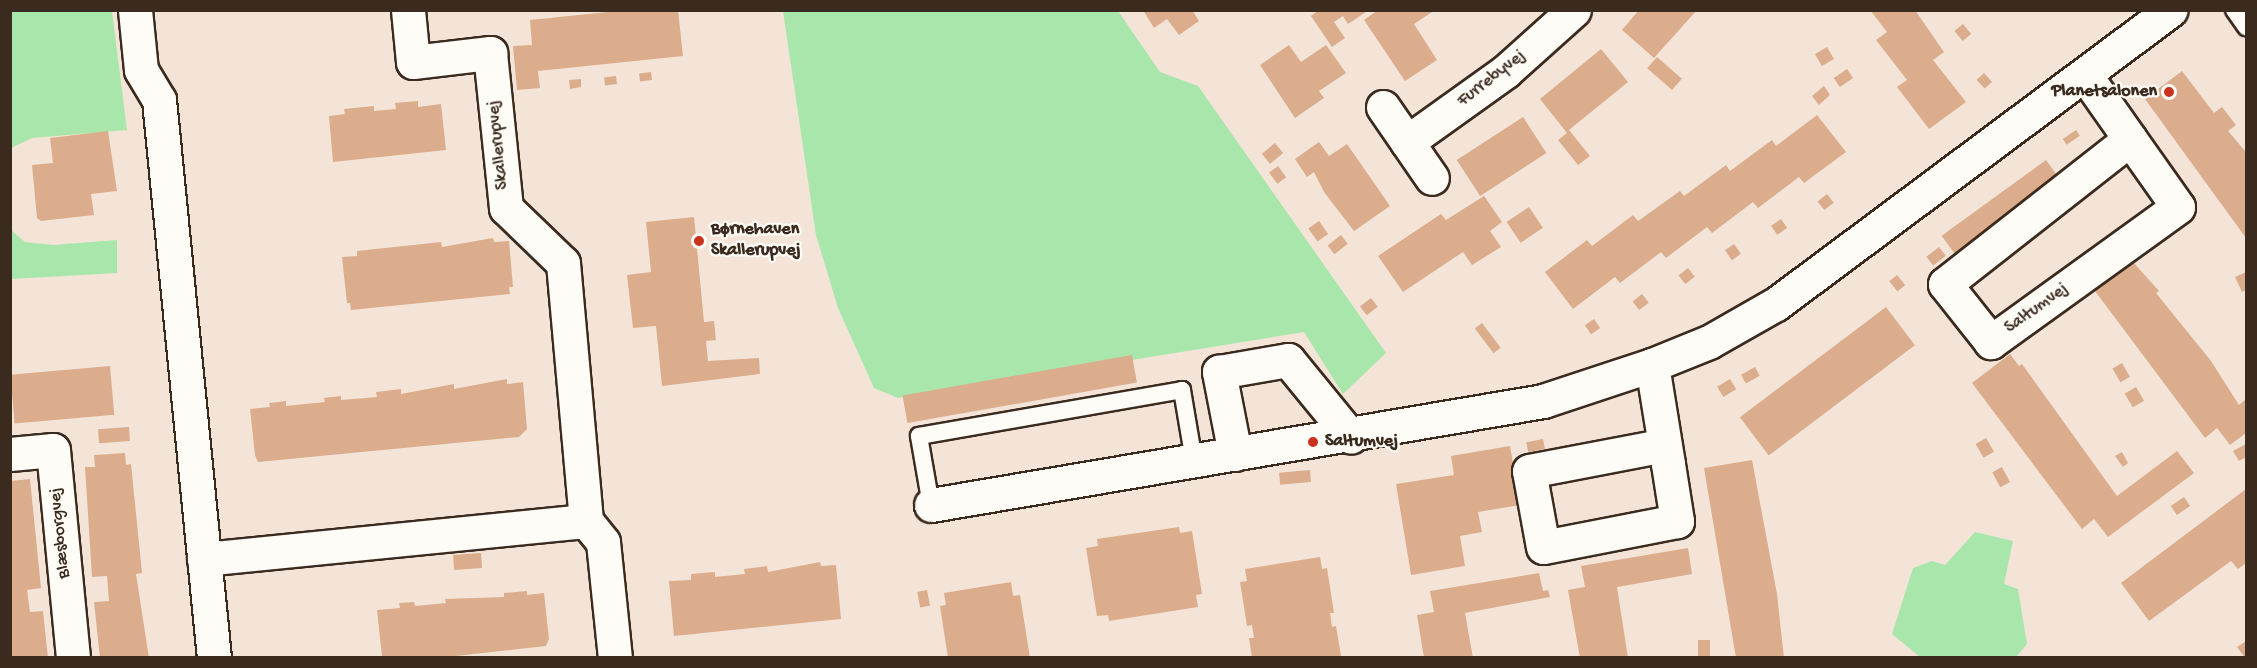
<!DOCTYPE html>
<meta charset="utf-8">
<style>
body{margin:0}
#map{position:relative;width:2257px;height:668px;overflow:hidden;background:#f3e4d7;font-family:"Gochi Hand",sans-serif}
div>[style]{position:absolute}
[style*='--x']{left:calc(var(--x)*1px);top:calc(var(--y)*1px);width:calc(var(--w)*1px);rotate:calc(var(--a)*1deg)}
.green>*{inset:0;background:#a9e6ac}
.building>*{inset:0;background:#dbad8c;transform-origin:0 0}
.roads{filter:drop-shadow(2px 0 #3b2a1e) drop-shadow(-2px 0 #3b2a1e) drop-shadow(0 2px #3b2a1e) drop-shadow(0 -2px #3b2a1e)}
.service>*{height:16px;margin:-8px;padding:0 8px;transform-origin:8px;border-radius:8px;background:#fdfcf7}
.minor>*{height:33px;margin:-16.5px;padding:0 16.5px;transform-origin:16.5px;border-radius:16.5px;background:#fdfcf7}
.dots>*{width:16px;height:16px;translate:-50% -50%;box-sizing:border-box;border:3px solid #fdfcf7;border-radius:50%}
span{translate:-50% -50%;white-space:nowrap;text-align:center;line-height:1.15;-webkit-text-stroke:4.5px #fdfcf7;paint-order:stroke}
.street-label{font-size:18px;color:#3b2a1e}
.poi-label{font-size:18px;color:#3b2a1e;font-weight:700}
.right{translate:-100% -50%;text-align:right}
.left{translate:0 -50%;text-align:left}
.frame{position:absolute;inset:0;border:12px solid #3b2a1e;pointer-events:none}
</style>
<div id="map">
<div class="green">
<div style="clip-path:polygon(10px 11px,112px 11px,127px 130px,32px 138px,11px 148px)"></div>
<div style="clip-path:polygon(783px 11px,1118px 11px,1160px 72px,1198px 86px,1386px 353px,1343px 394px,1304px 332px,898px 398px,874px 388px,838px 308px,816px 235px)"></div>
<div style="clip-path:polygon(11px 230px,25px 242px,53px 245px,117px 240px,117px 273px,11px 279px)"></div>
<div style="clip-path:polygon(1975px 532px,2013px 541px,2004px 584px,2018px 589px,2027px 644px,2016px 657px,1920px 657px,1892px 634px,1913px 568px,1932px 561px,1945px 565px)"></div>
</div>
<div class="building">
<div style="clip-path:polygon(627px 10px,678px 10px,683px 56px,538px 71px,540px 88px,517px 90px,513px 46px,532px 45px,530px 20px)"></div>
<div style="clip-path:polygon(1143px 10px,1192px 10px,1199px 21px,1179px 35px,1167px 19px,1154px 28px)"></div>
<div style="clip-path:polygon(1319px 10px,1369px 10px,1348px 24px,1343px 16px,1334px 22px,1345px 38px,1332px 47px,1311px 16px)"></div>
<div style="clip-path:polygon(1378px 10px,1435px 10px,1414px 24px,1437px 60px,1405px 81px,1364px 20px)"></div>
<div style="clip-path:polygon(1639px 10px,1697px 10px,1654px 58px,1622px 30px)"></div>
<div style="clip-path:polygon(1870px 10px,1915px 10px,1944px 52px,1933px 60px,1966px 102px,1929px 129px,1897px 87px,1907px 80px,1876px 40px,1887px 32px)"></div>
<div style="left:1963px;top:24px;width:13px;height:11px;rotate:51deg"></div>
<div style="clip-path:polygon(1289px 45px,1301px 62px,1326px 45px,1346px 73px,1319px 91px,1324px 98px,1295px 118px,1260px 65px)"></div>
<div style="left:1827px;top:47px;width:14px;height:14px;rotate:60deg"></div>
<div style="clip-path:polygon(1601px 49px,1628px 82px,1569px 130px,1590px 156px,1578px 165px,1558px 140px,1567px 133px,1540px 99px)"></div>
<div style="left:1657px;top:57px;width:33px;height:15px;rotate:41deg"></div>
<div style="left:1847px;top:69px;width:11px;height:16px;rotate:56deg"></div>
<div style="clip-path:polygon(2182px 71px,2214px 113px,2222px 107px,2236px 125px,2228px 131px,2246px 152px,2246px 238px,2145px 99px)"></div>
<div style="left:651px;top:72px;width:8px;height:12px;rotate:83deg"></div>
<div style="left:1984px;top:73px;width:12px;height:10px;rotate:48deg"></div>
<div style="left:616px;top:76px;width:8px;height:12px;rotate:83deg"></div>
<div style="clip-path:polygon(581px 79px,581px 87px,570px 89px,569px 80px)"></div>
<div style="clip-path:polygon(1824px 86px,1830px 95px,1819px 105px,1812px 96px)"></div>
<div style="clip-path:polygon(418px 101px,418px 107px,441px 104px,446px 150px,333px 162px,329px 116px,345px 114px,344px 109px,374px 106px,374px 111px,396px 109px,395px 103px)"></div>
<div style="clip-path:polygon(1817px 115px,1846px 152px,1804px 183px,1799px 177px,1758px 208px,1753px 202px,1712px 233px,1707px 227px,1666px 258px,1661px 252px,1620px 283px,1615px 277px,1573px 309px,1545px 272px,1587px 240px,1592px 246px,1633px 215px,1638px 221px,1680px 191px,1684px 196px,1726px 165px,1730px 171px,1772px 140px,1776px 146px)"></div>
<div style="left:1523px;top:117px;width:43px;height:79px;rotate:57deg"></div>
<div style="left:2076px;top:130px;width:7px;height:16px;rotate:56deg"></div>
<div style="clip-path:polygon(108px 131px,117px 191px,91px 194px,94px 215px,41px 221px,37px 218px,32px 165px,53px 163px,50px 138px)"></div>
<div style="clip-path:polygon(1319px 142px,1329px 156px,1347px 144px,1390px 206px,1354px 231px,1324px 192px,1314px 172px,1307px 177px,1295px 159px)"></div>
<div style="left:1275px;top:143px;width:13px;height:17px;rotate:51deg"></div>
<div style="left:2046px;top:160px;width:29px;height:129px;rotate:54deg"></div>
<div style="left:1278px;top:166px;width:14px;height:11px;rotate:54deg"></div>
<div style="left:1827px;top:194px;width:11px;height:12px;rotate:52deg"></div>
<div style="clip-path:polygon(1484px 196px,1502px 222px,1490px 231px,1501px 247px,1472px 265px,1463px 252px,1403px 292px,1378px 256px,1441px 214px,1446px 220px)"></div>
<div style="left:1529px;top:207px;width:25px;height:27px;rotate:56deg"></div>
<div style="clip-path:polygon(694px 217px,704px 322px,714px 321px,716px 340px,706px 341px,708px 361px,759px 358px,760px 374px,662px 386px,656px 326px,633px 328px,627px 275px,651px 272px,646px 222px)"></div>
<div style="left:1781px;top:219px;width:11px;height:12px;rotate:56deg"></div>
<div style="left:1319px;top:221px;width:16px;height:13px;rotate:55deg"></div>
<div style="left:1341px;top:235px;width:11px;height:17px;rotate:52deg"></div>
<div style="clip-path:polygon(493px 238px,494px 242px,509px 241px,513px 287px,509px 287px,510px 294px,351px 310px,350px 303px,347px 303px,342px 257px,357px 256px,357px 251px,441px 242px,442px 247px)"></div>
<div style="left:1734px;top:244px;width:12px;height:11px;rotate:55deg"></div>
<div style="left:1939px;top:247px;width:11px;height:16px;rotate:52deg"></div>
<div style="clip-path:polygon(2133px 262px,2159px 291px,2156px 293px,2211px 361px,2239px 405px,2246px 399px,2246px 433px,2230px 445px,2217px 428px,2205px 438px,2095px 291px)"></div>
<div style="left:1688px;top:268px;width:11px;height:12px;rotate:52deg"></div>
<div style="clip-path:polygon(2246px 272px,2246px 290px,2242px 292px,2235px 277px)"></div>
<div style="left:1897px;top:275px;width:13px;height:10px;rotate:51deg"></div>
<div style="left:1642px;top:294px;width:11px;height:12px;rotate:52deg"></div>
<div style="left:1371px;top:298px;width:11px;height:14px;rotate:52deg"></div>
<div style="left:1886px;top:307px;width:48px;height:183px;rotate:53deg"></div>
<div style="left:1594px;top:319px;width:11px;height:11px;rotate:56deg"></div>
<div style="left:1482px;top:323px;width:31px;height:9px;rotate:53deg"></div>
<div style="clip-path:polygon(2010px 354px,2019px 366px,2022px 364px,2117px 496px,2177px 451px,2194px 473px,2108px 537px,2094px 519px,2082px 529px,1972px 383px)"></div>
<div style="left:1132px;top:355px;width:28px;height:233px;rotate:80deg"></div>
<div style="left:2122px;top:363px;width:16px;height:11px;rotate:60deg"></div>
<div style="left:110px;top:366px;width:49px;height:100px;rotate:85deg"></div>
<div style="left:1755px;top:367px;width:10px;height:16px;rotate:61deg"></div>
<div style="clip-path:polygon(507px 379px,507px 384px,523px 382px,527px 429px,519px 437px,258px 462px,255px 455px,250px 409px,270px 407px,269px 403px,286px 401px,286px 406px,325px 402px,324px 398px,341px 396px,341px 400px,377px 397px,376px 392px,401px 389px,401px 394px,454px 384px,454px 389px)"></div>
<div style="left:1730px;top:379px;width:12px;height:15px;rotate:59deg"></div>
<div style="left:2136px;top:387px;width:16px;height:13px;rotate:60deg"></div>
<div style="left:129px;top:427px;width:14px;height:31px;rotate:86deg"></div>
<div style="left:1986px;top:438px;width:16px;height:12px;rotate:60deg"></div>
<div style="left:1543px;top:439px;width:10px;height:17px;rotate:79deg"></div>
<div style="clip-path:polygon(2246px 444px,2246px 457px,2239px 461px,2233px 451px)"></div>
<div style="clip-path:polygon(1510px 446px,1520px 505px,1478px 512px,1482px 532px,1460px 536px,1465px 566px,1411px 575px,1396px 484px,1454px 475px,1451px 456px)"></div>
<div style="clip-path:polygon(2122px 452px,2128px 463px,2123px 467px,2115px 456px)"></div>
<div style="clip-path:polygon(125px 453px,126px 465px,131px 464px,142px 573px,136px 574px,149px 658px,100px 658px,94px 602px,109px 601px,107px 576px,92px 577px,85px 467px,95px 467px,94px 455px)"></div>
<div style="clip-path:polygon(1752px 460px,1777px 594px,1784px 658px,1736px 658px,1704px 468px)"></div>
<div style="left:2002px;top:467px;width:17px;height:11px;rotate:62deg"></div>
<div style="left:1310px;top:470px;width:12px;height:31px;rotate:85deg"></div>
<div style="clip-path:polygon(30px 479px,41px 588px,27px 590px,30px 612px,43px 611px,48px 658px,10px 658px,10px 481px)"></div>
<div style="clip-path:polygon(2246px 489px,2246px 563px,2238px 569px,2231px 561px,2149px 621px,2121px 583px)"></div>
<div style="left:2184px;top:497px;width:11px;height:16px;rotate:56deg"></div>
<div style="clip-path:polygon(1179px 527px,1180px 533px,1192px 531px,1202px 594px,1196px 595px,1198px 607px,1109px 621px,1108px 615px,1097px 616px,1086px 548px,1098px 546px,1097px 539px)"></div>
<div style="clip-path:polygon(1688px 548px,1692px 574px,1617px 587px,1628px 658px,1580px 658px,1568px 590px,1585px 587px,1581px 566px)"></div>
<div style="left:481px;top:553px;width:15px;height:28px;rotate:86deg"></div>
<div style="clip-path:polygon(1320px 557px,1322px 569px,1327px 568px,1334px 613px,1330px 613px,1332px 627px,1336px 626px,1341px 656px,1252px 658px,1249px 638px,1254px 638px,1252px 625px,1247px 626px,1240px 582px,1247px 581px,1245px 569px)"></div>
<div style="clip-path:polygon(820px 562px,821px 566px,836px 565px,841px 619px,674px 636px,669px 581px,691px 580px,691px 574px,715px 572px,715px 577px,745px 574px,744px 569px,767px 566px,768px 572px)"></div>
<div style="clip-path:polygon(1539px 573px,1543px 591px,1548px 590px,1550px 597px,1465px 613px,1473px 658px,1424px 658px,1417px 615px,1434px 612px,1430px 591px)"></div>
<div style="clip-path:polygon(1011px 582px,1013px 596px,1020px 595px,1030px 658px,948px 658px,940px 606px,946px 605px,944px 593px)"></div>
<div style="left:927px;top:590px;width:16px;height:10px;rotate:79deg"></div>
<div style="clip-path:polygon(527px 591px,527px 595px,544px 593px,549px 639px,546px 646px,437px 658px,382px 656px,377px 610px,400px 608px,399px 603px,414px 602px,415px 606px,446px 603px,445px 599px,504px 597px,504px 593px)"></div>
<div style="left:1698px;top:640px;width:12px;height:16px"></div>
<div style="clip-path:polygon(2246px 641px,2246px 658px,2245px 658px,2237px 647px)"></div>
</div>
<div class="roads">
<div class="service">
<div style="--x:2234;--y:10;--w:21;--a:55"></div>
<div style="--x:931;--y:505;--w:70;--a:-99.9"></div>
<div style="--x:919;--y:436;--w:267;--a:-9.9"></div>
<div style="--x:1182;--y:390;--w:72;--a:80.4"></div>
</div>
<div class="minor">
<div style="--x:135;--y:10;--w:60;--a:84.3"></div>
<div style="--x:141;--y:70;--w:35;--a:59"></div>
<div style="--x:159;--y:100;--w:561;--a:84.37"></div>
<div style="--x:408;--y:10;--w:52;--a:84.5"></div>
<div style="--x:413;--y:62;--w:78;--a:-6.7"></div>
<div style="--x:490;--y:53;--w:156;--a:84.1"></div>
<div style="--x:506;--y:208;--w:79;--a:44"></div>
<div style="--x:563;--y:263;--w:259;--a:84.9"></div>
<div style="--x:586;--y:521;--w:27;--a:51"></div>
<div style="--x:603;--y:542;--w:117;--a:84.1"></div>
<div style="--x:2085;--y:75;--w:78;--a:54.9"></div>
<div style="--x:2130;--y:139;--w:83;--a:54.8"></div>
<div style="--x:2178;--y:207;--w:231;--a:144.2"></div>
<div style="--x:1991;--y:342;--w:74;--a:-128.4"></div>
<div style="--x:1945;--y:284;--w:235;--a:-38.1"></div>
<div style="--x:1383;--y:107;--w:86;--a:55.4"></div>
<div style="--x:1407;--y:142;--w:122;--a:-35.6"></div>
<div style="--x:1506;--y:71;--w:91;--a:-41.9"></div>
<div style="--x:1652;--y:365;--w:100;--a:80.8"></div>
<div style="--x:1668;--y:464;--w:58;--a:81"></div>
<div style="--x:1677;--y:521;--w:136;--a:169"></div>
<div style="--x:1543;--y:547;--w:77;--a:-100.4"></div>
<div style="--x:1529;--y:471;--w:138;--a:-10.8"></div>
<div style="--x:10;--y:454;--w:43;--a:-5.3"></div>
<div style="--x:53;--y:450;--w:209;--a:84.5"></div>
<div style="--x:1235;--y:454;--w:84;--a:-101"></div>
<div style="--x:1219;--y:372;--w:70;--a:-9.9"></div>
<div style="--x:1288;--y:360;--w:99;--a:50.7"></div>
<div style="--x:931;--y:505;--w:621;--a:-9.64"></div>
<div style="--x:1543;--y:401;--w:115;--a:-18.3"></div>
<div style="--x:1652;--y:365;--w:61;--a:-22"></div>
<div style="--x:1709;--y:342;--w:77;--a:-29.6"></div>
<div style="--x:1776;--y:304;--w:492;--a:-36.7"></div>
<div style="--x:204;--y:559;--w:384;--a:-5.7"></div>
</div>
</div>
<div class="dots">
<div style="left:2169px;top:92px;background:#c8321e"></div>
<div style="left:699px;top:241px;background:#c8321e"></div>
<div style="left:1313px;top:442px;background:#c8321e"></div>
</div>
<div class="street-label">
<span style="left:1492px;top:79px;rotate:-38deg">Furrebyvej</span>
<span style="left:499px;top:145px;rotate:-96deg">Skallerupvej</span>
<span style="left:2037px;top:309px;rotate:-36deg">Saltumvej</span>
<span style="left:61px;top:533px;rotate:-96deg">Blæsborgvej</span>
</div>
<div class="poi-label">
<span class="right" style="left:2157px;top:92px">Planetsalonen</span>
<span class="left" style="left:711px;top:241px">Børnehaven<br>Skallerupvej</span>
<span class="left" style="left:1325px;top:442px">Saltumvej</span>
</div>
<div class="frame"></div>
</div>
